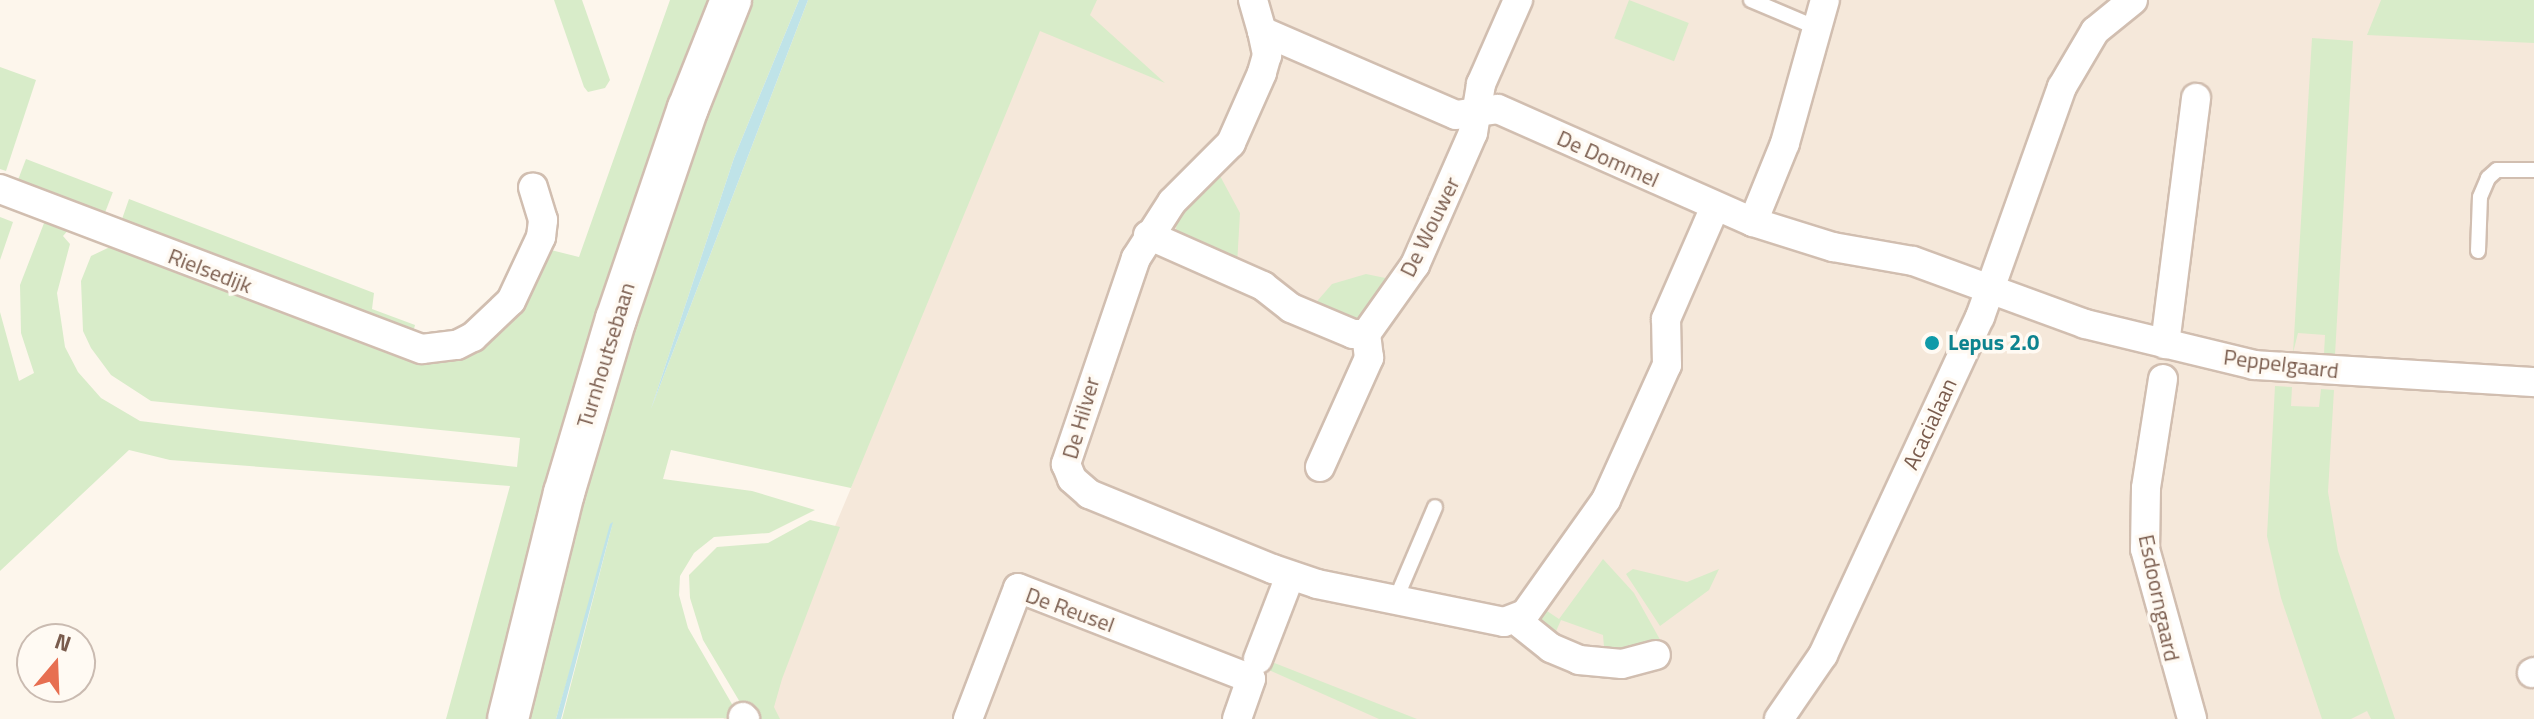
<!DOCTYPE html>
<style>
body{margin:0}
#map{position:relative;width:2534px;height:719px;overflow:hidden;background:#fdf6ec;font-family:"Titillium Web",sans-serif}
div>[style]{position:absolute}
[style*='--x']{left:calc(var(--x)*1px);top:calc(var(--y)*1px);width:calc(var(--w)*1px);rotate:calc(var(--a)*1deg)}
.residential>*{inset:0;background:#f5e8da}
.green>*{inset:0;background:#d8ecc9;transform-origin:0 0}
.water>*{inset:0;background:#bfe3e8}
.roads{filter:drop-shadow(2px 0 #d1beb0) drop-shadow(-2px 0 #d1beb0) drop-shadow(0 2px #d1beb0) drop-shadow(0 -2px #d1beb0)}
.service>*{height:14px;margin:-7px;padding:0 7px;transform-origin:7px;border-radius:7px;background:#fff}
.minor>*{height:28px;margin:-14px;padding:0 14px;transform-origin:14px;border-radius:14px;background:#fff}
.secondary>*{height:40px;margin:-20px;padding:0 20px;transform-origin:20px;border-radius:20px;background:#fff}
.dots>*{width:22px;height:22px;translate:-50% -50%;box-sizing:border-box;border:4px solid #fffaf3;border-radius:50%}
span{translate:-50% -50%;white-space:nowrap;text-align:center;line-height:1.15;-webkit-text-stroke:7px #fffaf3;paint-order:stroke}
.street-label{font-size:22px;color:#7a5c4d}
.culture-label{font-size:22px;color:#0d838f;font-weight:700}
.left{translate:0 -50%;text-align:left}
.north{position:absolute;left:16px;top:623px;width:80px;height:80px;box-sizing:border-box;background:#fffaf3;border:2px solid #cabbb1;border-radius:50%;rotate:19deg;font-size:22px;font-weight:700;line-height:32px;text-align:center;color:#7a5c4d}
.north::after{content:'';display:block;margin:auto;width:28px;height:36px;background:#e76f51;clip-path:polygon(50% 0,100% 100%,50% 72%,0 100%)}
</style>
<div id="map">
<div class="residential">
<div style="clip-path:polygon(1043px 0,2534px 0,2534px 719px,723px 719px,766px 690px,851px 488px,1009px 61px)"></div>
</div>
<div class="green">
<div style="clip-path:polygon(554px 0,582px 0,610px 80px,605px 88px,588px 92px,584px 87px)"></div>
<div style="clip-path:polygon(670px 0,714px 0,492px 719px,446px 719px,510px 486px,170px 460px,129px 450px,0 571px,0 312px,19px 381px,34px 373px,21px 333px,20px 285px,46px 218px,70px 228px,63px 236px,70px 244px,57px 293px,65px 347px,78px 372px,101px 398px,140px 421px,517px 467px,520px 438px,151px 401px,111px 375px,91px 348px,83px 331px,81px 281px,91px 256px,112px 246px,397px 355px,416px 358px,492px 337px,518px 314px,551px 250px,579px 257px)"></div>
<div style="clip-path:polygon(746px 0,799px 0,734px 158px,651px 409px,808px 0,1097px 0,1090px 15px,1165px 83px,1040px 31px,851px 488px,671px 450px,663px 479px,752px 491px,815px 510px,769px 533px,714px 537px,694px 553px,680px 576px,679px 595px,688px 628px,740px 718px,562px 719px,613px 522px,556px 719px,530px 719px,531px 680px,656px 243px)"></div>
<div style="left:1629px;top:0;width:64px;height:41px;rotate:21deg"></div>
<div style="clip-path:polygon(2381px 0,2534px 0,2534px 43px,2367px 35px)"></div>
<div style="clip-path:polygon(2312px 38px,2353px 41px,2335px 355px,2324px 354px,2325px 335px,2298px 333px,2293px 353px)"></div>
<div style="clip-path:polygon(0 67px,36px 80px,6px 171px,0 169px)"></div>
<div style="left:26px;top:159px;width:93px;height:23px;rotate:21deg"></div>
<div style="clip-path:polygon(1219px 174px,1240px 213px,1237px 265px,1176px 230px,1177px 212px)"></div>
<div style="clip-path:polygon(129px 199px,374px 293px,372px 309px,415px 325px,413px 333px,122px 219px)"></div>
<div style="clip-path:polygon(0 217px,13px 222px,0 260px)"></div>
<div style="clip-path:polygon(1366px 274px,1395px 280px,1361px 325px,1312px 307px,1332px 284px)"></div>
<div style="clip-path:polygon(2275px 386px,2292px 387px,2291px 406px,2319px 407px,2321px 389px,2334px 390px,2328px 492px,2338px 551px,2395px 719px,2371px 719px,2367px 711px,2351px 719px,2322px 719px,2281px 598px,2267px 536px)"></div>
<div style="clip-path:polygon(810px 520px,840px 527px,782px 679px,774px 707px,780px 719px,762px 719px,747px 714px,703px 640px,690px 598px,689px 575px,717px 547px,768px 543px)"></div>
<div style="clip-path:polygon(1603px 559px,1634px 593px,1663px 645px,1605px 659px,1603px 635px,1561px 620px,1553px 638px,1539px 623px,1541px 607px,1559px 619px)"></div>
<div style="clip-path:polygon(1633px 569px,1687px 582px,1719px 569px,1709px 590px,1660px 626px,1626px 574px)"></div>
<div style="clip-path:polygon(1264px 659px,1417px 719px,1379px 719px,1262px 667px)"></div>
</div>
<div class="water">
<div style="clip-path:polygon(799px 0,808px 0,651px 409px,734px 158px)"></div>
<div style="clip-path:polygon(613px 522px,561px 719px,556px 719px,610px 524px)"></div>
</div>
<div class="roads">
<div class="service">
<div style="--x:1751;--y:0;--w:69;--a:22.9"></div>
<div style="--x:2478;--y:251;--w:54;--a:-87.9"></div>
<div style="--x:2480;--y:197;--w:21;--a:-67"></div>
<div style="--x:2488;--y:178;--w:12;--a:-42"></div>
<div style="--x:2497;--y:170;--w:37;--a:0"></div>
<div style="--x:1395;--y:601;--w:102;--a:-66.9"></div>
</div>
<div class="minor">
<div style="--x:1253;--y:0;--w:32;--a:74"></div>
<div style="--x:1262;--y:31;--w:211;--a:23.4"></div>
<div style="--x:1456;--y:115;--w:42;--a:-8.1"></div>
<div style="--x:1498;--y:109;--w:279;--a:23.9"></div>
<div style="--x:1753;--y:222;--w:84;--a:17.4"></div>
<div style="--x:1833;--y:247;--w:81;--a:9.9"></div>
<div style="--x:1913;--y:261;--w:183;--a:20.1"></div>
<div style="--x:2085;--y:324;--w:174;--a:13.6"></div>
<div style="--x:2254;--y:365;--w:281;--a:3.5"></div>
<div style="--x:1262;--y:31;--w:25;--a:78"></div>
<div style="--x:1267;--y:55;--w:19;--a:106"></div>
<div style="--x:1262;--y:73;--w:77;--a:113.9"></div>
<div style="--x:1231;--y:143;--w:83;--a:135"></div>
<div style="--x:1172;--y:202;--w:67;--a:122.7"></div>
<div style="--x:1136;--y:258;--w:218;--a:108.8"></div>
<div style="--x:1066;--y:464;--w:16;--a:68"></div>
<div style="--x:1072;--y:479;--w:23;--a:41"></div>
<div style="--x:1089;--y:494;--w:199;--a:22.2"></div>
<div style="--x:1273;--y:569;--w:46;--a:18.8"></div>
<div style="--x:1317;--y:584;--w:191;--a:11.5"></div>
<div style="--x:1504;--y:622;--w:22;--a:-21"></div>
<div style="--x:1525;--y:614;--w:140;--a:-54.6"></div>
<div style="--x:1606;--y:500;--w:148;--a:-65.7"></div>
<div style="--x:1667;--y:365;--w:46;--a:-91.2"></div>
<div style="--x:1666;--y:319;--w:122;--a:-66.4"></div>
<div style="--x:0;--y:189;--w:451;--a:20.8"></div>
<div style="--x:422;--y:349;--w:35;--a:-7"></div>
<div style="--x:457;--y:345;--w:18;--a:-27"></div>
<div style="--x:473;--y:337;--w:52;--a:-43.5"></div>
<div style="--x:511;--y:301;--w:71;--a:-64.9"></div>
<div style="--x:541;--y:237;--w:17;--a:-83"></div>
<div style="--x:543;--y:220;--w:34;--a:-107"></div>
<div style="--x:1753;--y:222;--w:85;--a:-67.9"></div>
<div style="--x:1785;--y:143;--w:148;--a:-74.4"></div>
<div style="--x:1148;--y:235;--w:126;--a:23.9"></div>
<div style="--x:1263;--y:286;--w:36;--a:38"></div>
<div style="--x:1291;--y:308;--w:67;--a:22.8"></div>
<div style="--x:1353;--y:334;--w:13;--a:0"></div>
<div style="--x:2165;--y:344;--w:248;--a:-82.8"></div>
<div style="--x:2163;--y:379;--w:110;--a:98.9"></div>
<div style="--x:2146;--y:488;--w:61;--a:90.9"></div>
<div style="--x:2145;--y:549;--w:176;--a:74.5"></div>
<div style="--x:1320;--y:467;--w:120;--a:-65.8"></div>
<div style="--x:1369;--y:358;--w:24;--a:-97"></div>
<div style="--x:1366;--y:334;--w:85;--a:-54.6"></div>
<div style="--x:1415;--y:265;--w:144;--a:-66.3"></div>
<div style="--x:1473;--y:133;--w:50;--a:-80.7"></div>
<div style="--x:1481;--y:84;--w:92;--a:-66.2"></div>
<div style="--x:1516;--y:620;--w:45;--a:38.7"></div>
<div style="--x:1551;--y:648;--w:30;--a:23"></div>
<div style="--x:1579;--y:660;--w:43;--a:5.3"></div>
<div style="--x:1622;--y:664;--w:35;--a:-15"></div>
<div style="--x:1258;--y:659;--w:89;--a:-68.9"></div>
<div style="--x:2532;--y:673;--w:2;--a:-27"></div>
<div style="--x:743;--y:717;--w:3;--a:45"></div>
<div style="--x:968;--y:719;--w:140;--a:-69.1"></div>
<div style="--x:1018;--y:588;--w:250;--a:21.3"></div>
<div style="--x:1251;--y:679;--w:42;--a:109.3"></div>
<div style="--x:1779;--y:719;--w:78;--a:-55.5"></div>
<div style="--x:1823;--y:655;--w:373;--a:-65.1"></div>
<div style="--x:1980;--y:317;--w:244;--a:-70.4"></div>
<div style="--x:2062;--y:87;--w:65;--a:-59.5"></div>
<div style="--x:2095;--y:31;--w:49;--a:-39.2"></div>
</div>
<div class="secondary">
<div style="--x:508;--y:719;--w:233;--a:-76.1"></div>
<div style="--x:564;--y:493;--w:182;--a:-73.4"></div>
<div style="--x:616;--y:319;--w:223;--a:-71.2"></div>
<div style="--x:688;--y:108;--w:116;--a:-68.3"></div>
</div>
</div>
<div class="dots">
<div style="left:1932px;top:343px;background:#0f9aa8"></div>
</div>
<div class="street-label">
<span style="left:1608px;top:159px;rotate:24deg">De Dommel</span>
<span style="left:1430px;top:227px;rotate:-64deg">De Wouwer</span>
<span style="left:210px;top:271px;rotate:21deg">Rielsedijk</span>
<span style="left:606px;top:355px;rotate:-73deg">Turnhoutsebaan</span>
<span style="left:2281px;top:364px;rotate:7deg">Peppelgaard</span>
<span style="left:1081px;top:418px;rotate:-74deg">De Hilver</span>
<span style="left:1930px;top:424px;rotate:-65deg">Acacialaan</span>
<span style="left:2159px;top:598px;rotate:78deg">Esdoorngaard</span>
<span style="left:1070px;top:610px;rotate:20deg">De Reusel</span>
</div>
<div class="culture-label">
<span class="left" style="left:1948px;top:343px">Lepus 2.0</span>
</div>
<div class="north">N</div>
</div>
